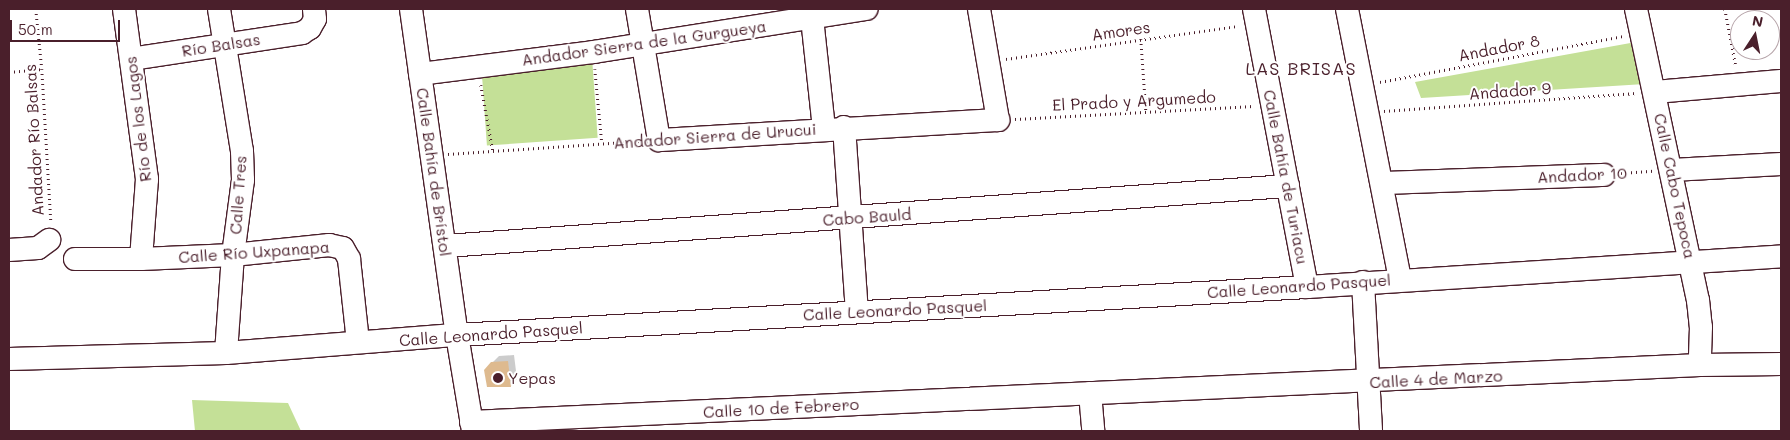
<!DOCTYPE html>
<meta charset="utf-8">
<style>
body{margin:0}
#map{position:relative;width:1790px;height:440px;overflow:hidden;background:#fff;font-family:Mali,sans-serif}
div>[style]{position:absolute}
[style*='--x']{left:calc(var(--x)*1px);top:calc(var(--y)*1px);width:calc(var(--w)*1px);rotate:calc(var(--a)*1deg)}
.green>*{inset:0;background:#c4e097;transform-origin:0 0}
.shadow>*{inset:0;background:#0003}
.building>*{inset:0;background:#deba8f}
.path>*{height:2.5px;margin-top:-1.25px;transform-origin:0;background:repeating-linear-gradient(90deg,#4a1f2b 0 1px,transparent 0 5px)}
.roads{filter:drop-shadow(1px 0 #4a1f2b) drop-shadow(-1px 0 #4a1f2b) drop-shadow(0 1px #4a1f2b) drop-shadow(0 -1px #4a1f2b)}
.minor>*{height:22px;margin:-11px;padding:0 11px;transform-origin:11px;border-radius:11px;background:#fff}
.dots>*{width:14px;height:14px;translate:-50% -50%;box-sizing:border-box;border:2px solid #fff;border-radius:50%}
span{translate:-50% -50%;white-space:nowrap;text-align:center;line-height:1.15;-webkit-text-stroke:4px #fff;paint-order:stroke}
.street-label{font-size:16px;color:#4a1f2b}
.poi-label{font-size:16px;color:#4a1f2b}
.left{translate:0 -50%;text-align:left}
.neighbourhood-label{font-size:18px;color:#4a1f2b;letter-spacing:1px}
.frame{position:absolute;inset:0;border:10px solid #4a1f2b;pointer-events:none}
.north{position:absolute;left:1730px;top:10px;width:50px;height:50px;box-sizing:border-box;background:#fff;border:1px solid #b7a5aa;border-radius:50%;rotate:11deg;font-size:14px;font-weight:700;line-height:20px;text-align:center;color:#4a1f2b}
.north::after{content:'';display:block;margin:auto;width:18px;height:22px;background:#4a1f2b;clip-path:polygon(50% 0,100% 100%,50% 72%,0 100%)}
.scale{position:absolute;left:10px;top:20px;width:110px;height:22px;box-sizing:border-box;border:2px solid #4a1f2b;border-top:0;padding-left:6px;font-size:15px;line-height:18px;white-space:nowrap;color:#4a1f2b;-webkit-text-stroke:4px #fff;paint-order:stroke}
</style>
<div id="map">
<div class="green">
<div style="clip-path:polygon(1636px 42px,1645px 84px,1421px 98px,1415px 82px)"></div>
<div style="left:592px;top:57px;width:81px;height:111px;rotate:86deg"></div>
<div style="clip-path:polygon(192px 400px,288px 403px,301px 431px,195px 431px)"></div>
</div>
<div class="shadow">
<div style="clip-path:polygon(514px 355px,517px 379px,511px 386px,492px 363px,499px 356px)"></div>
</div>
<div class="building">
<div style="clip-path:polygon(508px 361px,511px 387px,487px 387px,484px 370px,491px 362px)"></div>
</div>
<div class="path">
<div style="--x:36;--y:9;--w:60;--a:84.3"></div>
<div style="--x:42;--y:69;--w:153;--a:86.6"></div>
<div style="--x:1725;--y:9;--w:58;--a:79.1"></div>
<div style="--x:1141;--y:39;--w:72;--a:86"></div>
<div style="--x:1006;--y:59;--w:235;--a:-8.1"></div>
<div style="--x:595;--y:69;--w:74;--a:84.6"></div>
<div style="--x:9;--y:72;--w:33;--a:-5"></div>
<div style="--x:1380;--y:82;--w:247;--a:-10.7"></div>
<div style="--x:481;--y:85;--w:67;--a:79.7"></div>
<div style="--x:1384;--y:111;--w:253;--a:-4.1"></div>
<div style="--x:1015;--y:119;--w:239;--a:-3.1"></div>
<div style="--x:448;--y:154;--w:192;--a:-3.9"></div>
<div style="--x:1621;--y:173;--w:32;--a:-4"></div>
</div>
<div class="roads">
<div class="minor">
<div style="--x:124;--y:9;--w:172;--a:82.3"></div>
<div style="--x:147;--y:179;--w:80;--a:94.3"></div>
<div style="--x:219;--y:9;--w:144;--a:80.8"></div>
<div style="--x:242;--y:151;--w:29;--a:88"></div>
<div style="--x:243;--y:180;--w:76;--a:97.6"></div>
<div style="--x:233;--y:255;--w:98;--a:94.1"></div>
<div style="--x:411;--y:9;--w:329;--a:82"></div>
<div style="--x:457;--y:335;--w:97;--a:80.5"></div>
<div style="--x:637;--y:9;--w:133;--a:80.5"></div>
<div style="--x:659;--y:140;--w:340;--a:-3.4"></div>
<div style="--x:998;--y:120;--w:113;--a:-99.7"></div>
<div style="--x:811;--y:9;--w:121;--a:83.8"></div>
<div style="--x:1254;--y:9;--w:283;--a:79.2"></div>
<div style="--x:1347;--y:9;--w:275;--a:78.9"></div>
<div style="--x:1636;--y:9;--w:298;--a:78"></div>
<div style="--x:1698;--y:300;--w:27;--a:84"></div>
<div style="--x:1701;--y:327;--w:38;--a:92"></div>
<div style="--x:131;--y:59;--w:173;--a:-8.6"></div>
<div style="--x:302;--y:33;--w:9;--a:-32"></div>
<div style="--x:310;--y:28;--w:10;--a:-61"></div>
<div style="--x:315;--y:19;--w:10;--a:-96"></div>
<div style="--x:420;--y:74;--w:175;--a:-7.2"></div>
<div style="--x:594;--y:52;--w:276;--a:-9"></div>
<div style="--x:1655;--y:92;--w:126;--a:-5"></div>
<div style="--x:844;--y:127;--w:185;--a:86"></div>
<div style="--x:1672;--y:170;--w:109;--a:-3.2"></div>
<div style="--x:1382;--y:183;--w:222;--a:-2.1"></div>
<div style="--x:446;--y:246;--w:844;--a:-4.08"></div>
<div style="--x:9;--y:250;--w:29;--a:-4"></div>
<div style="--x:38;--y:248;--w:14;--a:-36"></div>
<div style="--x:75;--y:259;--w:66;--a:0"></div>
<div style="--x:141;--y:259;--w:92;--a:-2.5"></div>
<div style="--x:233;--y:255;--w:97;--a:-5.9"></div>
<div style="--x:329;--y:245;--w:14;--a:12"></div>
<div style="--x:343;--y:248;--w:13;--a:61"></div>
<div style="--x:349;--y:259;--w:83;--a:83.8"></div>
<div style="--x:1363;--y:282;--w:149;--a:86.9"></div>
<div style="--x:9;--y:359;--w:217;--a:-1.6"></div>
<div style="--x:226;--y:353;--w:232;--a:-4.5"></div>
<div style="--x:457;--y:335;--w:851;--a:-3.23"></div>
<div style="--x:1307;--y:287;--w:475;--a:-3.7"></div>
<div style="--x:1090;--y:393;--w:38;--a:85"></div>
<div style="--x:471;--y:422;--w:1230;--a:-2.66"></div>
<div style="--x:1700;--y:365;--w:81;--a:-0.7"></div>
</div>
</div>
<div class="dots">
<div style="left:498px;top:378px;background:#4a1f2b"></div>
</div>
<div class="street-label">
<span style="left:1121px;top:31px;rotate:-8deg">Amores</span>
<span style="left:644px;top:43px;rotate:-8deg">Andador Sierra de la Gurgueya</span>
<span style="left:221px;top:45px;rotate:-9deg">Río Balsas</span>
<span style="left:1499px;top:48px;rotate:-11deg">Andador 8</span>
<span style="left:1510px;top:91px;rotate:-4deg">Andador 9</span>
<span style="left:1134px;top:101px;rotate:-3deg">El Prado y Argumedo</span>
<span style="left:138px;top:119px;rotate:-97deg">Río de los Lagos</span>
<span style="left:715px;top:136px;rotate:-4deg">Andador Sierra de Urucui</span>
<span style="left:34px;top:140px;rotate:-93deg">Andador Río Balsas</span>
<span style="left:434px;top:172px;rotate:82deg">Calle Bahía de Brístol</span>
<span style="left:1582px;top:175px;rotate:-3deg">Andador 10</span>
<span style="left:1286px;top:177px;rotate:79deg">Calle Bahía de Turiacu</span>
<span style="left:1675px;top:186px;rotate:78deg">Calle Cabo Tepoca</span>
<span style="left:238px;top:195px;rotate:-86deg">Calle Tres</span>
<span style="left:867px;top:217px;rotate:-4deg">Cabo Bauld</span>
<span style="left:254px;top:252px;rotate:-4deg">Calle Río Uxpanapa</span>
<span style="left:1299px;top:286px;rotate:-4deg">Calle Leonardo Pasquel</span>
<span style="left:895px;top:310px;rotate:-3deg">Calle Leonardo Pasquel</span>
<span style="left:491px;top:334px;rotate:-4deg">Calle Leonardo Pasquel</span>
<span style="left:1436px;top:379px;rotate:-3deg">Calle 4 de Marzo</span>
<span style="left:781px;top:408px;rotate:-3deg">Calle 10 de Febrero</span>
</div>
<div class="poi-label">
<span class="left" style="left:508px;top:378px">Yepas</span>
</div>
<div class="neighbourhood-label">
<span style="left:1301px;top:68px">LAS BRISAS</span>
</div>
<div class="frame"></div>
<div class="north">N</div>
<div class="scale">50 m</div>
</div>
